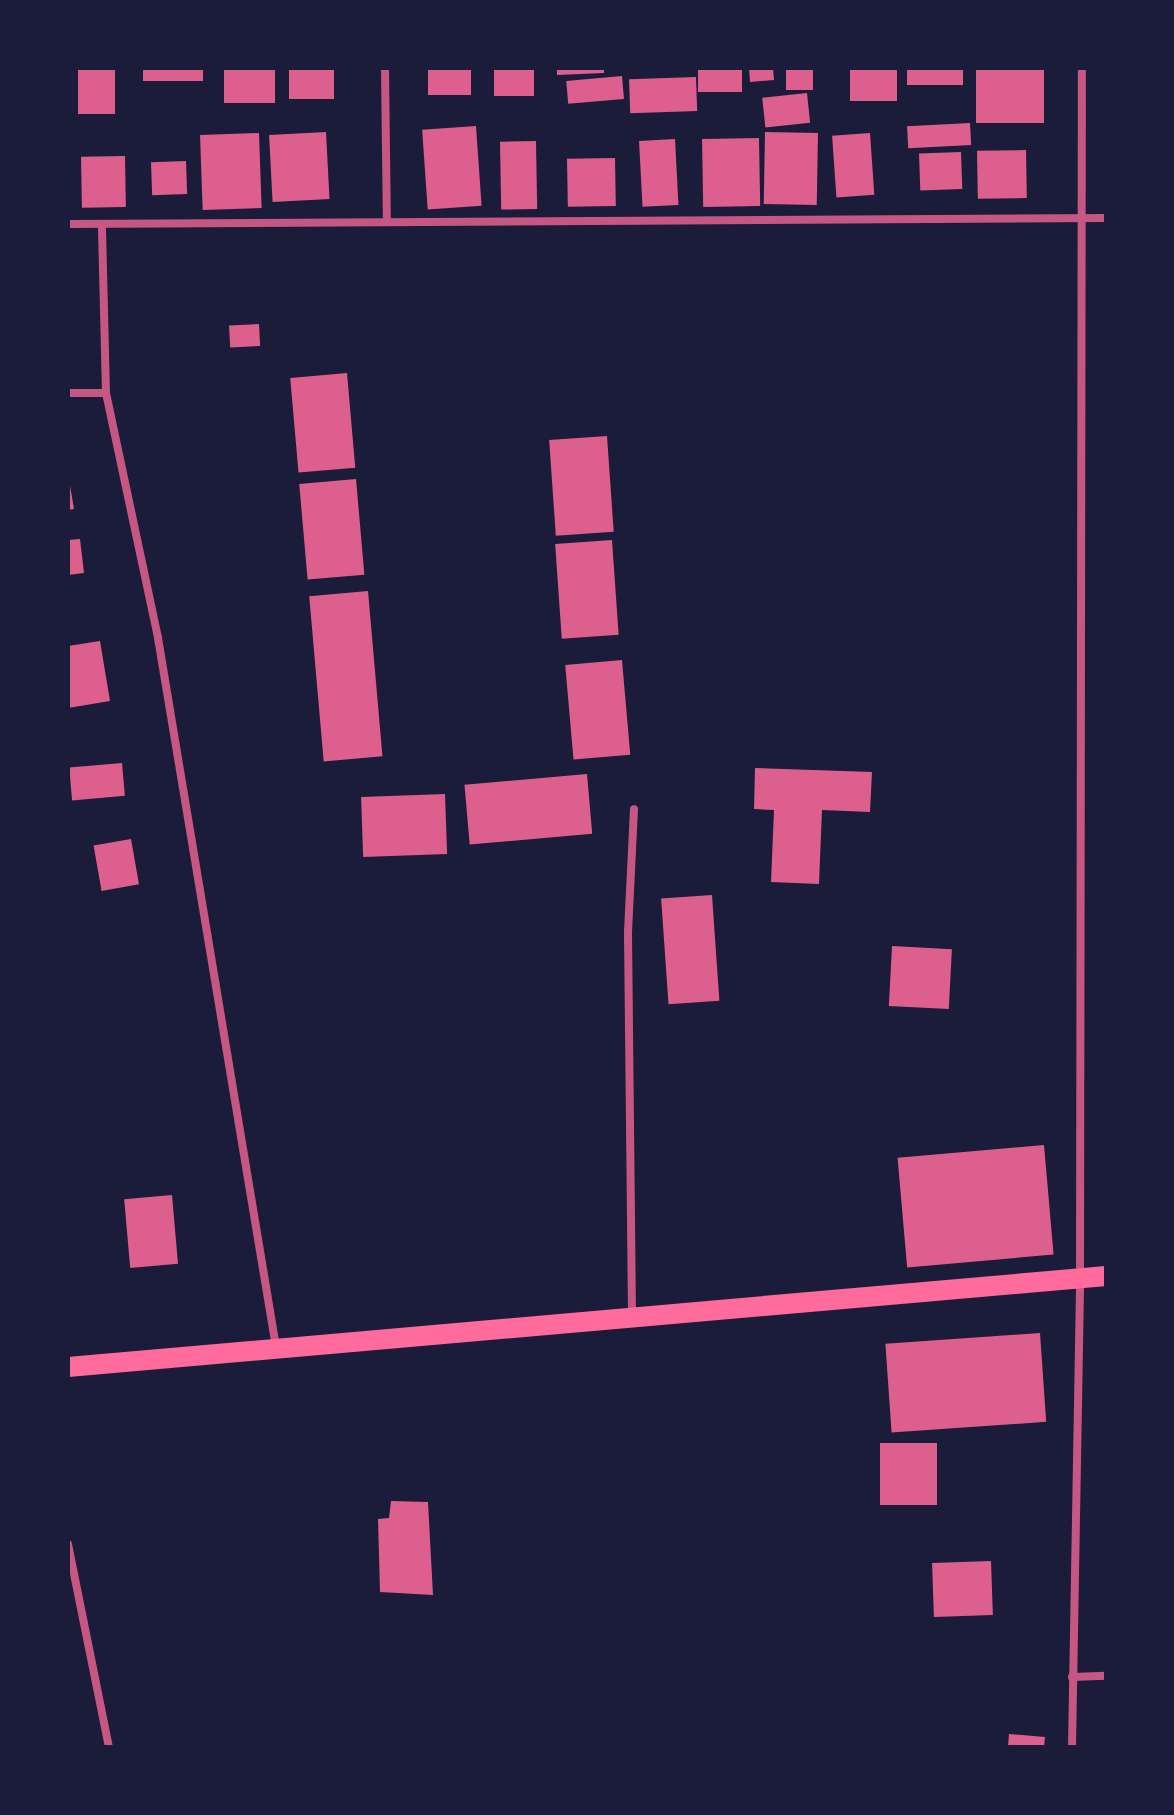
<!DOCTYPE html>
<style>
body{margin:0}
#map{position:relative;width:1174px;height:1815px;overflow:hidden;background:#1b1b3a;font-family:Signika,sans-serif}
div>[style]{position:absolute}
[style*='--x']{left:calc(var(--x)*1px);top:calc(var(--y)*1px);width:calc(var(--w)*1px);rotate:calc(var(--a)*1deg)}
.building>*{inset:0;background:#dd5f8e;transform-origin:0 0}
.minor>*{height:8px;margin:-4px;padding:0 4px;transform-origin:4px;border-radius:4px;background:#c65784}
.primary>*{height:20px;margin:-10px;padding:0 10px;transform-origin:10px;border-radius:10px;background:#ff6b9d}
span{translate:-50% -50%;white-space:nowrap;text-align:center;line-height:1.15;-webkit-text-stroke:6px #1b1b3a;paint-order:stroke}
.frame{position:absolute;inset:0;border:70px solid #1b1b3a;pointer-events:none}
</style>
<div id="map">
<div class="building">
<div style="left:78px;top:68px;width:37px;height:46px"></div>
<div style="left:143px;top:68px;width:60px;height:13px"></div>
<div style="left:224px;top:68px;width:51px;height:35px"></div>
<div style="left:289px;top:68px;width:45px;height:31px"></div>
<div style="left:428px;top:68px;width:43px;height:27px"></div>
<div style="left:494px;top:68px;width:40px;height:28px"></div>
<div style="clip-path:polygon(557px 68px,604px 68px,604px 73px,557px 75px)"></div>
<div style="left:698px;top:68px;width:44px;height:24px"></div>
<div style="clip-path:polygon(749px 68px,773px 68px,774px 80px,750px 82px)"></div>
<div style="left:786px;top:68px;width:27px;height:22px"></div>
<div style="left:850px;top:68px;width:47px;height:33px"></div>
<div style="left:907px;top:68px;width:56px;height:17px"></div>
<div style="left:976px;top:68px;width:68px;height:55px"></div>
<div style="left:622px;top:76px;width:23px;height:56px;rotate:85deg"></div>
<div style="left:696px;top:77px;width:34px;height:67px;rotate:88deg"></div>
<div style="left:807px;top:93px;width:30px;height:45px;rotate:84deg"></div>
<div style="left:970px;top:123px;width:22px;height:63px;rotate:87deg"></div>
<div style="left:476px;top:126px;width:80px;height:54px;rotate:86deg"></div>
<div style="left:326px;top:132px;width:67px;height:57px;rotate:87deg"></div>
<div style="left:765px;top:132px;width:53px;height:72px;rotate:1deg"></div>
<div style="left:259px;top:133px;width:75px;height:59px;rotate:88deg"></div>
<div style="left:870px;top:133px;width:62px;height:38px;rotate:86deg"></div>
<div style="left:759px;top:138px;width:68px;height:57px;rotate:89deg"></div>
<div style="left:675px;top:139px;width:66px;height:36px;rotate:87deg"></div>
<div style="left:536px;top:141px;width:68px;height:36px;rotate:89deg"></div>
<div style="left:1026px;top:150px;width:48px;height:49px;rotate:89deg"></div>
<div style="left:961px;top:152px;width:37px;height:42px;rotate:88deg"></div>
<div style="left:125px;top:156px;width:51px;height:44px;rotate:89deg"></div>
<div style="left:615px;top:158px;width:48px;height:48px;rotate:89deg"></div>
<div style="left:186px;top:161px;width:33px;height:35px;rotate:88deg"></div>
<div style="left:259px;top:324px;width:22px;height:30px;rotate:87deg"></div>
<div style="left:347px;top:373px;width:95px;height:57px;rotate:85deg"></div>
<div style="left:607px;top:436px;width:96px;height:58px;rotate:86deg"></div>
<div style="clip-path:polygon(68px 474px,74px 509px,68px 510px)"></div>
<div style="left:356px;top:479px;width:96px;height:57px;rotate:85deg"></div>
<div style="clip-path:polygon(80px 539px,84px 573px,68px 575px,68px 540px)"></div>
<div style="left:612px;top:540px;width:95px;height:57px;rotate:86deg"></div>
<div style="left:368px;top:591px;width:166px;height:59px;rotate:85deg"></div>
<div style="clip-path:polygon(100px 641px,110px 701px,68px 708px,68px 646px)"></div>
<div style="left:622px;top:660px;width:95px;height:57px;rotate:85deg"></div>
<div style="left:122px;top:763px;width:33px;height:53px;rotate:85deg"></div>
<div style="clip-path:polygon(755px 768px,872px 772px,870px 812px,822px 810px,819px 884px,771px 882px,774px 810px,754px 809px)"></div>
<div style="left:587px;top:774px;width:60px;height:123px;rotate:85deg"></div>
<div style="left:445px;top:794px;width:60px;height:84px;rotate:88deg"></div>
<div style="left:131px;top:839px;width:46px;height:38px;rotate:80deg"></div>
<div style="left:712px;top:895px;width:106px;height:51px;rotate:86deg"></div>
<div style="left:892px;top:946px;width:60px;height:60px;rotate:3deg"></div>
<div style="left:1044px;top:1145px;width:110px;height:147px;rotate:85deg"></div>
<div style="left:172px;top:1195px;width:69px;height:48px;rotate:85deg"></div>
<div style="left:1040px;top:1333px;width:89px;height:155px;rotate:86deg"></div>
<div style="left:880px;top:1443px;width:57px;height:62px"></div>
<div style="clip-path:polygon(391px 1501px,428px 1502px,433px 1595px,380px 1592px,378px 1519px,389px 1518px)"></div>
<div style="left:991px;top:1561px;width:54px;height:59px;rotate:88deg"></div>
<div style="clip-path:polygon(1009px 1734px,1045px 1737px,1044px 1747px,1008px 1747px)"></div>
</div>
<div class="minor">
<div style="--x:385;--y:68;--w:154;--a:89.3"></div>
<div style="--x:68;--y:224;--w:1038;--a:-0.33"></div>
<div style="--x:68;--y:393;--w:38;--a:0"></div>
<div style="--x:106;--y:393;--w:169;--a:-91.4"></div>
<div style="--x:106;--y:393;--w:250;--a:78"></div>
<div style="--x:158;--y:638;--w:719;--a:80.55"></div>
<div style="--x:632;--y:1315;--w:383;--a:-90.6"></div>
<div style="--x:628;--y:932;--w:123;--a:-87.2"></div>
<div style="--x:68;--y:1544;--w:207;--a:78.6"></div>
<div style="--x:1072;--y:1677;--w:34;--a:-2"></div>
<div style="--x:1072;--y:1747;--w:469;--a:-89"></div>
<div style="--x:1080;--y:1278;--w:1210;--a:-89.91"></div>
</div>
<div class="primary">
<div style="--x:68;--y:1367;--w:1042;--a:-5.01"></div>
</div>
<div class="frame"></div>
</div>
